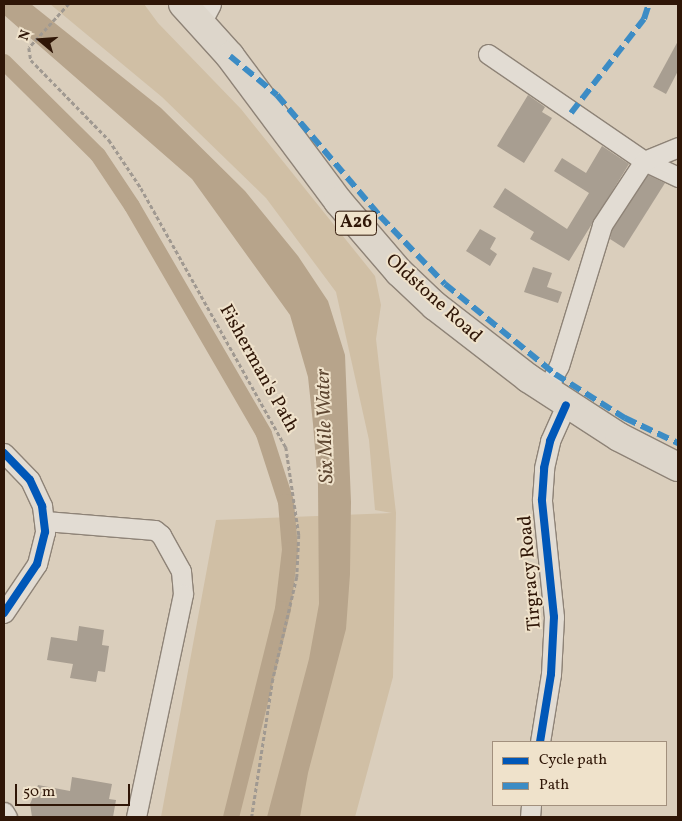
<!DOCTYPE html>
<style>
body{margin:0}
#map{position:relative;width:682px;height:821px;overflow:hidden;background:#dacebc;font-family:Vollkorn,serif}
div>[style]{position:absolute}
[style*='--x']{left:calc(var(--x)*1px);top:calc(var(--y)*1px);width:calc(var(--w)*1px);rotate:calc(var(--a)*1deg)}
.green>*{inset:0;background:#d0bfa5}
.water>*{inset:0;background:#b7a48b}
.canal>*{height:16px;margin:-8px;padding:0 8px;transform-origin:8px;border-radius:8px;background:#b7a48b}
.building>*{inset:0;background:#a89e91}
.path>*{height:2.5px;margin-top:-1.25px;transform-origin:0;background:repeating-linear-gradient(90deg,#a09991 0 4px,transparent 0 6.5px)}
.roads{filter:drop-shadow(1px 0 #8e8377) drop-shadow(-1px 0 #8e8377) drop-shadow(0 1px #8e8377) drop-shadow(0 -1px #8e8377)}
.minor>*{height:19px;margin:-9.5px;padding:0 9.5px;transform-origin:9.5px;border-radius:9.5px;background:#e2dcd3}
.highway>*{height:28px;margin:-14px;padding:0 14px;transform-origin:14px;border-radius:14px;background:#ddd6cb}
.quiet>*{height:6px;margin-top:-3px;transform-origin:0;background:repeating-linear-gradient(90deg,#3c8cc5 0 12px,transparent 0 18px)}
.cycleway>*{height:8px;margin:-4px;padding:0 4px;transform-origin:4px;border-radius:4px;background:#0057b8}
span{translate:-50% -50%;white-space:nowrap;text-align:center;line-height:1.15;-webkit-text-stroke:4px #efe2cb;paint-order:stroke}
.shield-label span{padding:1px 4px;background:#efe2cb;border:1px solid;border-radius:4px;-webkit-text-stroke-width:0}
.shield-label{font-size:18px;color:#2f1607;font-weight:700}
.street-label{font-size:19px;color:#2f1607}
.water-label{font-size:20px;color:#5f4833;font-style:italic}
.frame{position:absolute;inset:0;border:5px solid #2f1607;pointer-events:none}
.legend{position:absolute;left:492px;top:741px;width:175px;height:65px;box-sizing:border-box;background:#efe2cb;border:1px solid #a2907d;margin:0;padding:6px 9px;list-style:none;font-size:15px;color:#2f1607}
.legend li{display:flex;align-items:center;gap:10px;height:25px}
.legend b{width:25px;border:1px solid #a2907d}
.north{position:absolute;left:15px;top:15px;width:50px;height:50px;-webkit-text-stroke:4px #efe2cb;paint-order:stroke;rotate:288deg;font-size:14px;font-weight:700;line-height:20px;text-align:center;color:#2f1607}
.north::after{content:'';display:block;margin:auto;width:18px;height:22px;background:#2f1607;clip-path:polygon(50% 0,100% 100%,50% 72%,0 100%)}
.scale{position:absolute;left:15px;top:784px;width:115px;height:22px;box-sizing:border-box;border:2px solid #2f1607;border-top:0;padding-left:6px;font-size:15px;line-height:18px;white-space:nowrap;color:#2f1607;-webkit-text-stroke:4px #efe2cb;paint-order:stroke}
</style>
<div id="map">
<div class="green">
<div style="clip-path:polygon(50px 4px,144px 4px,158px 23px,241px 109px,375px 276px,381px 305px,376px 339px,396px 513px,393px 677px,355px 817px,161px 817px,216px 520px,392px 513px,375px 510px,369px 440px,336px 292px,266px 198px,162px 97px)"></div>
</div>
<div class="water">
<div style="clip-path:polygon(4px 4px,31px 4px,161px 108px,245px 191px,298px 256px,328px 301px,345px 355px,351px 502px,350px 574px,346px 629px,308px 773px,300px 817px,267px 817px,309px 659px,319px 604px,318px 485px,313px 424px,308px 377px,290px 315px,192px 179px,4px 15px)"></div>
</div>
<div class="canal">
<div style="--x:4;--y:62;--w:132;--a:44.7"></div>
<div style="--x:98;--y:155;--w:61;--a:56.3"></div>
<div style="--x:132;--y:206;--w:263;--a:59.9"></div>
<div style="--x:264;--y:434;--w:71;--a:72.1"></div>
<div style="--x:286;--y:502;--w:48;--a:85.2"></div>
<div style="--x:290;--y:550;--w:59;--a:96.8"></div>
<div style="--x:283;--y:609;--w:214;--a:104"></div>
</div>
<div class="building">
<div style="clip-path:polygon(678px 41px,678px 71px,666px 94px,653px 87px)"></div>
<div style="clip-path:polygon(528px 95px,545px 107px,542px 112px,552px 118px,524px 163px,497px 146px)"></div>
<div style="clip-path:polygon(602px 146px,629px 164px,569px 261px,530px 239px,534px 232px,493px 207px,505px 188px,567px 229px,589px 193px,554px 171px,562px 158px,586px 173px)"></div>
<div style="clip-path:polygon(648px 175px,665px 183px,624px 248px,610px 239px,612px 230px)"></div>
<div style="clip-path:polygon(480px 229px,496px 238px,490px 249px,497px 254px,490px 266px,466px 251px)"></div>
<div style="clip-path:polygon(533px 267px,552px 273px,547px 287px,562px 292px,558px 303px,524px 292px)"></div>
<div style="clip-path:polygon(79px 626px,104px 630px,102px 645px,109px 646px,105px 672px,98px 671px,96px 682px,70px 678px,73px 664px,47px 660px,51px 637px,77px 641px)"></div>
<div style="clip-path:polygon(72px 777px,112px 784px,109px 799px,116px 800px,113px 817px,32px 817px,30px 804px,38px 785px,70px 791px)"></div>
</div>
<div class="path">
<div style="--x:69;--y:4;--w:59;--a:132.3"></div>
<div style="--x:29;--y:48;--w:12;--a:81"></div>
<div style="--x:31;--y:60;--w:112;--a:45.7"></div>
<div style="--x:109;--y:140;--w:58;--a:56.3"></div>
<div style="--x:141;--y:188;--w:297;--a:60.8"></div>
<div style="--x:286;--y:447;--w:89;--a:81.6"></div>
<div style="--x:299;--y:535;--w:42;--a:92.7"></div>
<div style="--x:297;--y:577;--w:105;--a:103.2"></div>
<div style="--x:273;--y:679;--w:140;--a:98.7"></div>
</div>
<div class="roads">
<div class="minor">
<div style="--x:201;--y:23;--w:21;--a:-62"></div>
<div style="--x:488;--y:54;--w:189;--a:34.4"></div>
<div style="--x:644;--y:161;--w:38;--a:25"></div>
<div style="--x:546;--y:391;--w:28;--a:-63"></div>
<div style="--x:559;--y:366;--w:147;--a:-73"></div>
<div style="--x:602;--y:225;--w:77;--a:-56.7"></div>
<div style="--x:644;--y:161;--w:37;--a:-22"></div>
<div style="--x:4;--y:453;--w:37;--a:46"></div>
<div style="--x:30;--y:480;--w:29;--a:65"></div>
<div style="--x:42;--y:506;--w:26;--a:83"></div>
<div style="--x:45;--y:532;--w:33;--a:104"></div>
<div style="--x:37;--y:564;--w:59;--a:124"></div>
<div style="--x:45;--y:521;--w:110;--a:4.7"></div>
<div style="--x:155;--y:530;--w:8;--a:40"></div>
<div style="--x:161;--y:535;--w:41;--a:60.9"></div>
<div style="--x:181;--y:571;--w:23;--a:85"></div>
<div style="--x:183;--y:594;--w:228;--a:101.9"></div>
<div style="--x:540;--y:742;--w:69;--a:-80.8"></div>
<div style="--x:551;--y:674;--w:57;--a:-87"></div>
<div style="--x:554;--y:617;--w:118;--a:-95.9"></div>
<div style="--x:542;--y:500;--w:32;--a:-86"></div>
<div style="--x:544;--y:468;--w:28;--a:-77"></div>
<div style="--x:550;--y:441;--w:39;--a:-66"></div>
<div style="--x:4;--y:812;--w:6;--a:59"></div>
<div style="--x:530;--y:817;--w:12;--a:-85"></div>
</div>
<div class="highway">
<div style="--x:183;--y:4;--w:70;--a:47.9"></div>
<div style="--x:230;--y:56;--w:181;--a:53.3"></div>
<div style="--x:338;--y:201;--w:94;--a:49.3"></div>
<div style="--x:399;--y:272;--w:50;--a:43.4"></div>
<div style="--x:435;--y:306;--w:118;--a:37.7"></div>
<div style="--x:528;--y:378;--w:108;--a:33"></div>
<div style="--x:619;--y:437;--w:66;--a:27"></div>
</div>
</div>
<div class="quiet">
<div style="--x:230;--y:56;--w:61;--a:39.7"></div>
<div style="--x:277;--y:95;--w:159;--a:49.6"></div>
<div style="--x:380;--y:216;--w:94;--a:46.3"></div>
<div style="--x:445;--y:284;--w:142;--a:39.3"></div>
<div style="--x:555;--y:374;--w:83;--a:32.2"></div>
<div style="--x:625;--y:418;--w:59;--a:25.3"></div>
<div style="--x:571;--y:113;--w:119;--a:-52.2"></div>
<div style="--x:644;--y:19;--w:16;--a:-72"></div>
</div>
<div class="cycleway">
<div style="--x:4;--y:453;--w:37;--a:46"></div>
<div style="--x:30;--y:480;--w:29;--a:65"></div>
<div style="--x:42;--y:506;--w:26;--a:83"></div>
<div style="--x:45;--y:532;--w:33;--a:104"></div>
<div style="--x:37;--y:564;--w:59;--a:124"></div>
<div style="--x:540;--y:742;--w:69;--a:-80.8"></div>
<div style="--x:551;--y:674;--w:57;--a:-87"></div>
<div style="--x:554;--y:617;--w:118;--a:-95.9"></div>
<div style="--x:542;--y:500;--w:32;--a:-86"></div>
<div style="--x:544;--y:468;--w:28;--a:-77"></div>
<div style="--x:550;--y:441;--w:39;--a:-66"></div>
</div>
<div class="shield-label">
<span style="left:356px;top:223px">A26</span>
</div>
<div class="street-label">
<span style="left:433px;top:299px;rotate:42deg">Oldstone Road</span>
<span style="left:258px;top:369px;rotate:61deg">Fisherman's Path</span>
<span style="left:531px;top:573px;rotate:-95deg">Tirgracy Road</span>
</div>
<div class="water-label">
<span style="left:326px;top:426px;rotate:-92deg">Six Mile Water</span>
</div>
<div class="frame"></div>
<ul class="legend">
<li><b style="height:6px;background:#0057b8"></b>Cycle path</li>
<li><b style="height:6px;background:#3c8cc5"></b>Path</li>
</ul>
<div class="north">N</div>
<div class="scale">50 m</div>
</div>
